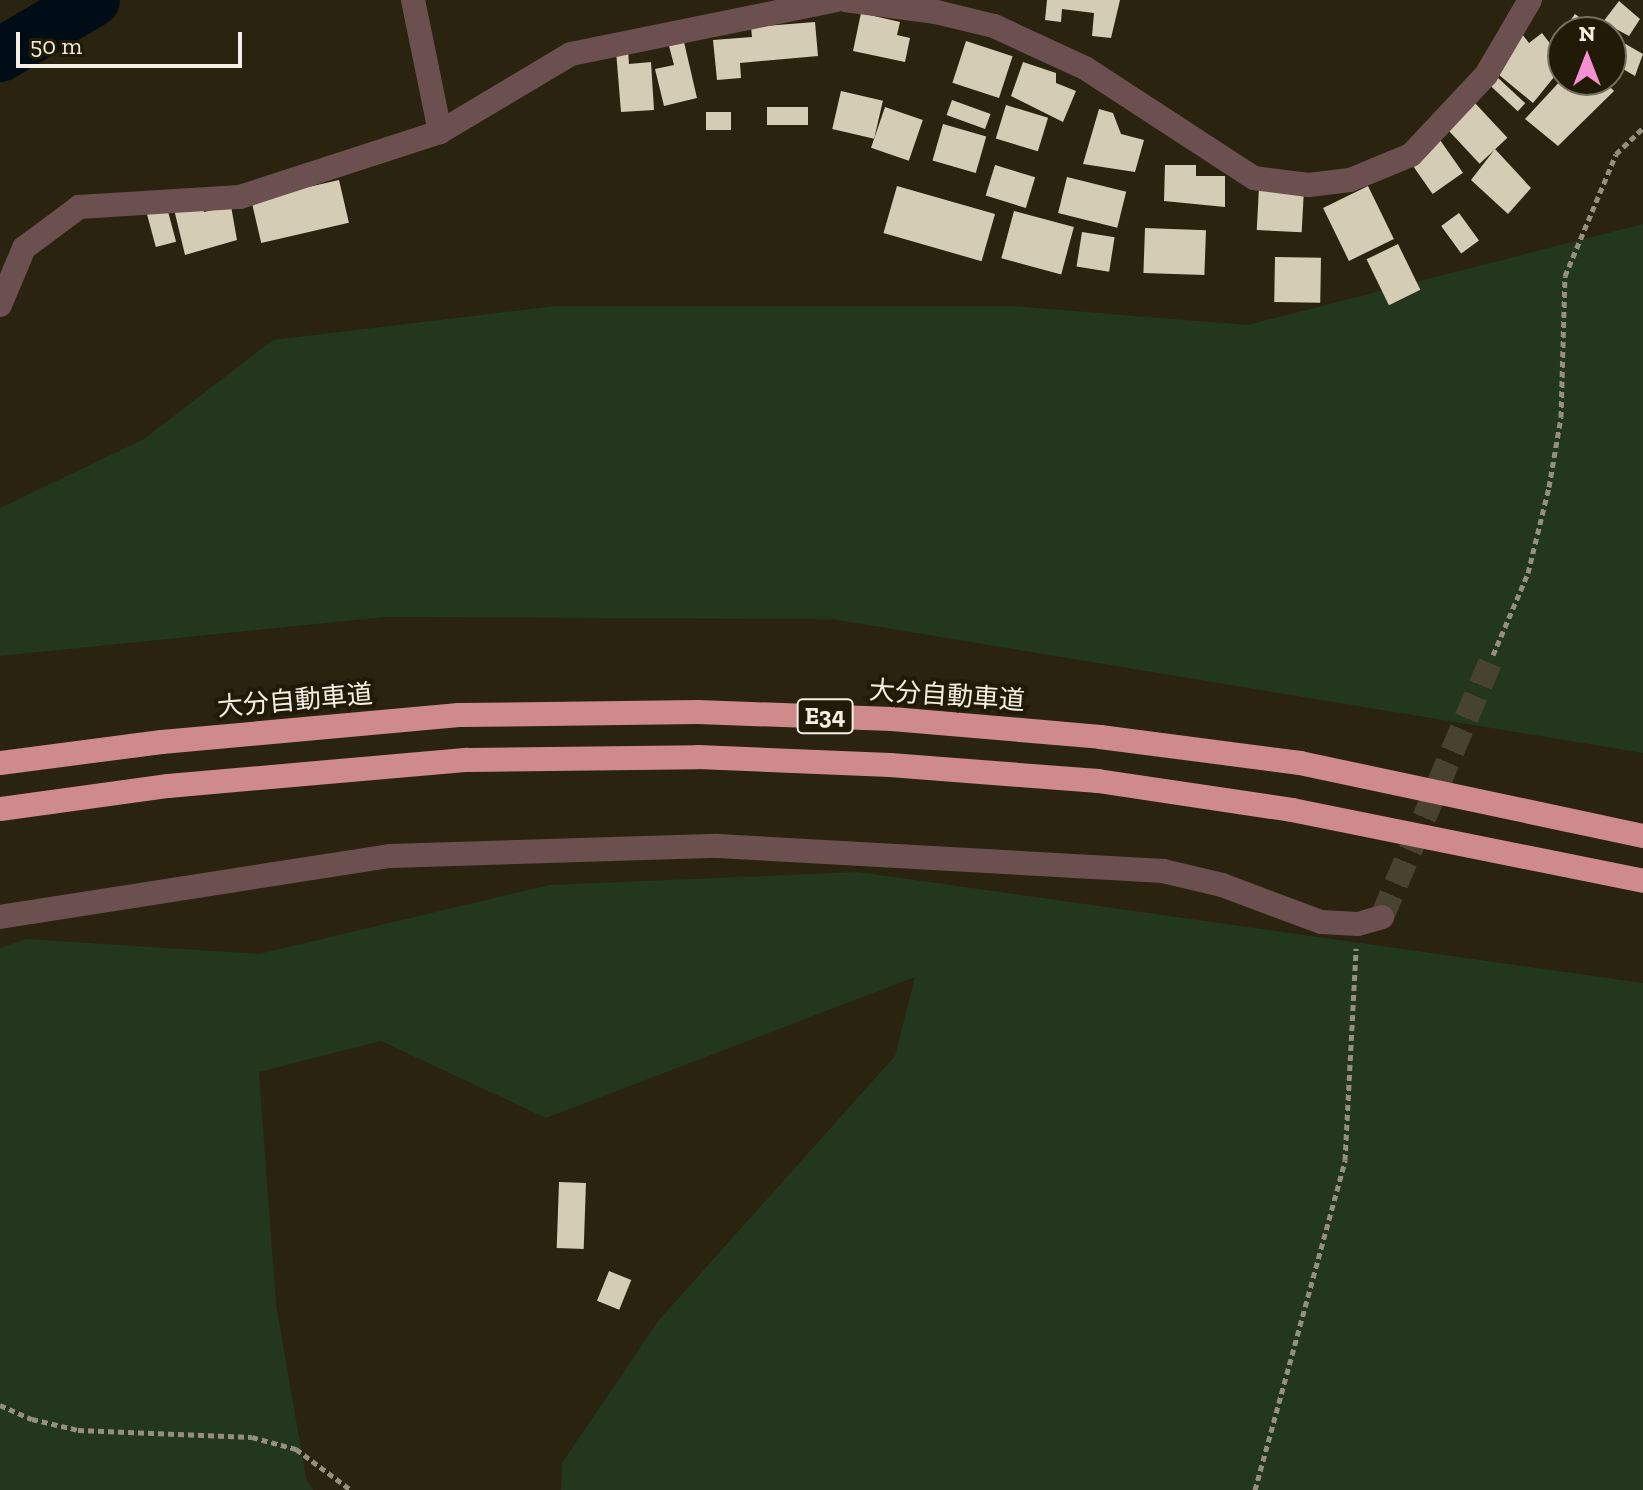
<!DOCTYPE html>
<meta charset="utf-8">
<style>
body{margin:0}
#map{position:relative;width:1643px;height:1490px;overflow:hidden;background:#2a2310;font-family:"Zilla Slab","Noto Sans JP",serif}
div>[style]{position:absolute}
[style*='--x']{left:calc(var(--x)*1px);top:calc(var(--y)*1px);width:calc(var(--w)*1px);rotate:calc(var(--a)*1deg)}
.green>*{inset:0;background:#22371d}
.river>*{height:54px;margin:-27px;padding:0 27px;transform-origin:27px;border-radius:27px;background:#000d16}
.building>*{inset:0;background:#d5ccb5;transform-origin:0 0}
.minor-tunnel>*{height:24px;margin-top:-12px;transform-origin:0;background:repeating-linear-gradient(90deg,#484230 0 24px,transparent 0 36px)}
.path>*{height:5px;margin-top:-2.5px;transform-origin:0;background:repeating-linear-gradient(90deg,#958f80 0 6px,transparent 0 10px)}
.minor>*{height:24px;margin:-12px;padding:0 12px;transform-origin:12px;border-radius:12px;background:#6c5050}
.highway>*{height:24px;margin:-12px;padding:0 12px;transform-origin:12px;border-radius:12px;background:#cf8b8b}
span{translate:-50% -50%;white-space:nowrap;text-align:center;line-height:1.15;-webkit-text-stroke:8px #201a07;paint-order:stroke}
.shield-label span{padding:2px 6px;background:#201a07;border:2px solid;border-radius:6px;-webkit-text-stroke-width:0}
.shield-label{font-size:24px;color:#f3efe3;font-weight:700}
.street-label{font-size:26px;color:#f3efe3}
.north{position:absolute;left:1547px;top:16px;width:80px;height:80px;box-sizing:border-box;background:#201a07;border:2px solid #746f5f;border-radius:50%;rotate:0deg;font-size:22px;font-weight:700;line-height:32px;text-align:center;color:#f3efe3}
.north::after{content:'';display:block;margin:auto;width:28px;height:36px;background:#f591d2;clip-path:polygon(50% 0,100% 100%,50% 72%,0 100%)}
.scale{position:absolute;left:16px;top:32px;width:226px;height:36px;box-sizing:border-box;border:4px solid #f3efe3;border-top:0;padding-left:10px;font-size:24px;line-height:28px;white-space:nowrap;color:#f3efe3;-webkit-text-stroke:6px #201a07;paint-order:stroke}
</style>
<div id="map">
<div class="green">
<div style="clip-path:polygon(1643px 224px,1643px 753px,831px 619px,384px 617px,0 656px,0 508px,144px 439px,273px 340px,555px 306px,1012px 306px,1247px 325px)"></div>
<div style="clip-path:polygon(858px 872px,1643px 983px,1643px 1490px,561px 1490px,562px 1463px,659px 1320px,895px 1056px,915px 977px,546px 1118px,381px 1041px,259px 1072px,276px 1304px,306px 1478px,313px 1490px,0 1490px,0 948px,27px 939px,259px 954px,549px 885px)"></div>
</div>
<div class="river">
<div style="--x:0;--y:55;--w:108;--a:-30.6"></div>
</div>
<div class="building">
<div style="clip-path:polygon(1047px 0,1120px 0,1111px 38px,1092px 36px,1094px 13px,1062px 9px,1061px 22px,1045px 20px)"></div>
<div style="clip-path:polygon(1619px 1px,1640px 19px,1629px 36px,1603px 22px)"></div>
<div style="clip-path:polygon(861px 13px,900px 22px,897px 35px,910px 38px,905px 62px,853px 51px)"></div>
<div style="clip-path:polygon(1575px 14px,1591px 26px,1587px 32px,1562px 32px)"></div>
<div style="clip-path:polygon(815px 22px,818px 56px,740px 63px,741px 78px,717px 80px,713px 40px,752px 37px,751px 27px)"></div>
<div style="clip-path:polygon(1542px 33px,1555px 50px,1563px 44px,1563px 66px,1533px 103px,1493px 70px,1522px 34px,1529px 43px)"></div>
<div style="left:966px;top:41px;width:49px;height:44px;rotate:18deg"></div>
<div style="clip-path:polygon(684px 42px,697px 98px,664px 106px,655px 69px,674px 65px,669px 46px)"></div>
<div style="clip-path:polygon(1622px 42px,1643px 54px,1635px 76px,1611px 62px)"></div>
<div style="clip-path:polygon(628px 50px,629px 64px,651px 62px,654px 110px,621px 112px,616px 51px)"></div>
<div style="clip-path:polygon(1023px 62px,1056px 73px,1056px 83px,1076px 91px,1063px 122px,1011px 96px)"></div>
<div style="left:1496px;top:76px;width:40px;height:11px;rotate:43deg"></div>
<div style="clip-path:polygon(1563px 78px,1603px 80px,1614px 91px,1558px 146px,1525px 119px)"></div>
<div style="left:841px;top:91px;width:43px;height:39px;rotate:13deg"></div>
<div style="left:952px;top:100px;width:41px;height:16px;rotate:20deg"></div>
<div style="left:1474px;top:102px;width:49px;height:38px;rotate:47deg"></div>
<div style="left:1006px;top:105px;width:44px;height:35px;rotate:17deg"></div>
<div style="left:767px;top:107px;width:41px;height:18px"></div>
<div style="left:885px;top:107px;width:40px;height:43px;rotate:19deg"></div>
<div style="clip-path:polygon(1099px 109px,1113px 113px,1121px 134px,1144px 140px,1135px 172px,1083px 164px)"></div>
<div style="left:706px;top:112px;width:25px;height:18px"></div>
<div style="left:943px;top:124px;width:45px;height:38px;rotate:16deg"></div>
<div style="left:1440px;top:140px;width:40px;height:37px;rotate:55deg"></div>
<div style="clip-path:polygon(1495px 149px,1531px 188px,1508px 214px,1471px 180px)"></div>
<div style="left:995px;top:165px;width:42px;height:32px;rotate:17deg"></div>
<div style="clip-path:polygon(1165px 165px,1196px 165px,1196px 176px,1225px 176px,1225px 207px,1164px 201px)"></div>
<div style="left:1067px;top:177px;width:61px;height:37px;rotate:14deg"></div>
<div style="left:339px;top:180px;width:44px;height:90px;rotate:77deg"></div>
<div style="left:897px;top:186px;width:102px;height:49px;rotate:16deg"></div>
<div style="left:1368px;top:186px;width:59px;height:50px;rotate:64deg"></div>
<div style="left:1259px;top:187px;width:45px;height:43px;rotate:3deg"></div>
<div style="clip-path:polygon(201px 199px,204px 212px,231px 206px,237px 240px,185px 255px,173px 205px)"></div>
<div style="left:166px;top:204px;width:39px;height:21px;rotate:75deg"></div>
<div style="left:1014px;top:211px;width:62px;height:49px;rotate:15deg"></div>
<div style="left:1459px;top:213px;width:34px;height:22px;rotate:54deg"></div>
<div style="left:1145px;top:228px;width:61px;height:45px;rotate:2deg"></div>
<div style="left:1082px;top:232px;width:33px;height:35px;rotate:9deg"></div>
<div style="left:1398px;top:244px;width:51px;height:35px;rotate:64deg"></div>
<div style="left:1275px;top:257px;width:46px;height:45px;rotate:1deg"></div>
<div style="left:559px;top:1182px;width:27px;height:66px;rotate:2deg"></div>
<div style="left:609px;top:1271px;width:24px;height:32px;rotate:22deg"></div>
</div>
<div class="minor-tunnel">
<div style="--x:1382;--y:917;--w:285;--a:-67"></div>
</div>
<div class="path">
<div style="--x:1493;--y:655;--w:89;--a:-66.9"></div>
<div style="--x:1528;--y:573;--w:89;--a:-76.3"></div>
<div style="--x:1549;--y:487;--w:71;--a:-80.3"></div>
<div style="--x:1561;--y:417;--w:141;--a:-88.4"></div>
<div style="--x:1565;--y:276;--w:132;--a:-67.3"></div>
<div style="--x:1616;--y:154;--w:37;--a:-44"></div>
<div style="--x:0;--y:1405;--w:35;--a:24"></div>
<div style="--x:32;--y:1419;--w:47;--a:13.4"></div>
<div style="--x:78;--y:1430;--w:174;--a:2.3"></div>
<div style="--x:252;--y:1437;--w:46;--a:15.3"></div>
<div style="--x:296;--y:1449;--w:69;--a:36.7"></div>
<div style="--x:1255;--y:1490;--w:342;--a:-74.7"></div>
<div style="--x:1345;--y:1160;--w:212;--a:-87"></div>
</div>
<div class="minor">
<div style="--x:413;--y:0;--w:135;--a:78.4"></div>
<div style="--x:845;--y:0;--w:92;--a:7.5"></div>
<div style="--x:936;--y:12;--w:60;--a:13.6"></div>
<div style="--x:994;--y:26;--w:100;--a:24.8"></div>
<div style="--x:1085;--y:68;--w:202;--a:33.1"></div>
<div style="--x:1254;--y:178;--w:55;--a:7.3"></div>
<div style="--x:1309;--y:185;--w:41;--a:-7"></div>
<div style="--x:1350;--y:180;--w:66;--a:-22.3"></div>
<div style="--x:1411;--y:155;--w:110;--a:-46.8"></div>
<div style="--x:1486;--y:75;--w:87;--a:-59.6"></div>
<div style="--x:0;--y:305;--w:62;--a:-67.2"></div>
<div style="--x:24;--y:248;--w:69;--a:-36.7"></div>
<div style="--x:79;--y:207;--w:161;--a:-3.6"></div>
<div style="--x:240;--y:197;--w:210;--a:-18"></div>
<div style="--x:440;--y:132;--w:152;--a:-30.8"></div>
<div style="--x:571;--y:54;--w:270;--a:-11.5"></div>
<div style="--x:0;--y:917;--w:396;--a:-8.9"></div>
<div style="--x:391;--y:856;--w:327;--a:-1.8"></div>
<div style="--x:718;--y:846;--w:446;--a:3.2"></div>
<div style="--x:1163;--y:871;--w:61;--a:13.3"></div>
<div style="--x:1222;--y:885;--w:106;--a:20.5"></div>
<div style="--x:1321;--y:922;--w:37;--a:3"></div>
<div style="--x:1358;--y:924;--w:25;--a:-16"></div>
</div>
<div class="highway">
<div style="--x:0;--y:763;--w:163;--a:-7.4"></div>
<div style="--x:162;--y:742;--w:298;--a:-5.2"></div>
<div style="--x:459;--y:715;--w:239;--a:-0.7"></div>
<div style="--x:698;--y:712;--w:194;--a:2.1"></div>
<div style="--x:892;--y:719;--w:209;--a:4.9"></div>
<div style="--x:1100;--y:737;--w:202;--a:7.4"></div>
<div style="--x:1300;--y:763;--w:351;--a:12"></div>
<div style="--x:0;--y:809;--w:170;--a:-7.8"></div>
<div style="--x:168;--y:786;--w:301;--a:-5"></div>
<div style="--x:468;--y:760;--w:230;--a:-0.7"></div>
<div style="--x:698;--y:757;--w:192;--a:2.4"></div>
<div style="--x:890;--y:765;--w:209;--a:4.4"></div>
<div style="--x:1098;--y:781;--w:196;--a:8.5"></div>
<div style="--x:1292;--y:810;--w:358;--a:11.4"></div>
</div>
<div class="shield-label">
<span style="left:825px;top:716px">E34</span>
</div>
<div class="street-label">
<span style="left:947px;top:696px;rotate:4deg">大分自動車道</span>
<span style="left:295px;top:701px;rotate:-5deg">大分自動車道</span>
</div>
<div class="north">N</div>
<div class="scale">50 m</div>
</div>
